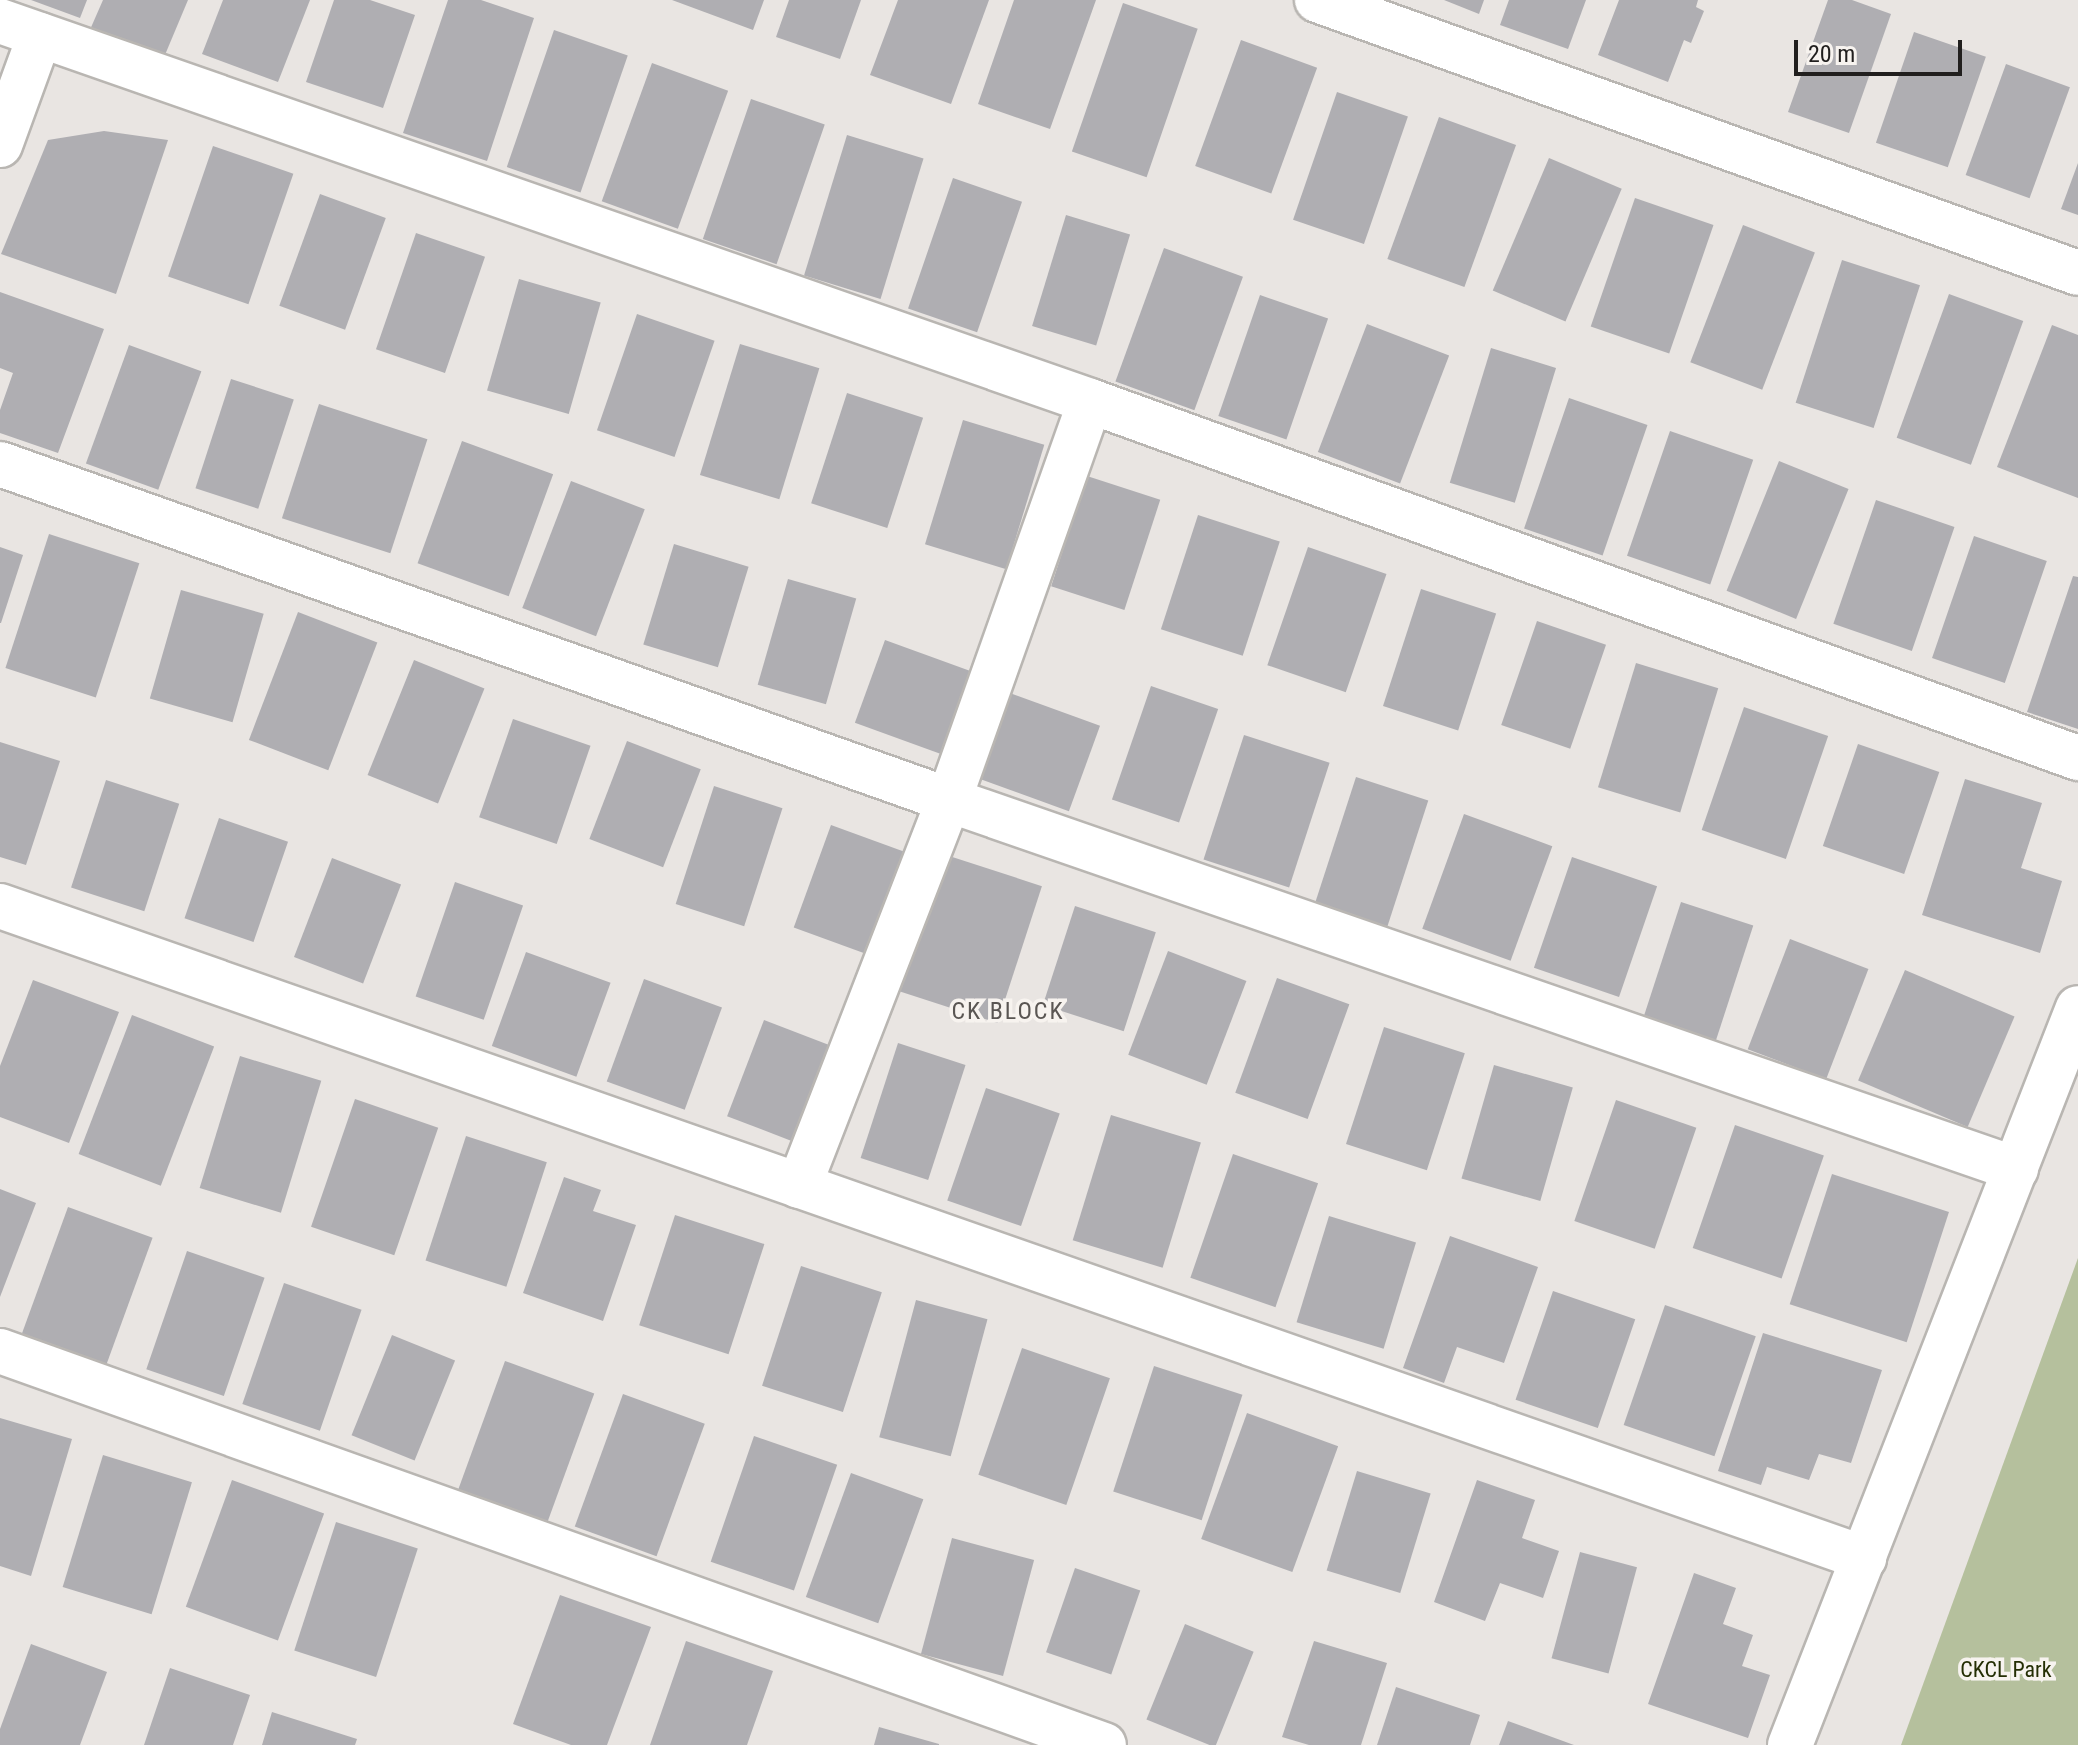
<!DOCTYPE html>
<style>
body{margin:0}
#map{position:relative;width:2078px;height:1745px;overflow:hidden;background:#e9e5e2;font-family:"Roboto Condensed",sans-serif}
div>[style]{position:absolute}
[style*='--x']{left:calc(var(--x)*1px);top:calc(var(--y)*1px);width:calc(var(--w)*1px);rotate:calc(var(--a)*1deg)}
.green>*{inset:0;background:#b5c09d}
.building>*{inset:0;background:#afaeb2;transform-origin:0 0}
.roads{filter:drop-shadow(2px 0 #b9b6b2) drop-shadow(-2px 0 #b9b6b2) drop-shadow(0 2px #b9b6b2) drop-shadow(0 -2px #b9b6b2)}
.minor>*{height:44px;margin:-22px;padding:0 22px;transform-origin:22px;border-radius:22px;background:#fff}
span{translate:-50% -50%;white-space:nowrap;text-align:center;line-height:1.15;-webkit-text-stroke:7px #f7f3ef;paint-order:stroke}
.park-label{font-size:22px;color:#242e04}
.neighbourhood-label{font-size:24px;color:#5a5653;letter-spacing:2px}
.scale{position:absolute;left:1794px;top:40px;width:168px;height:36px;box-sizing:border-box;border:4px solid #211f1e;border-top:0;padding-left:10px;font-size:24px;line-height:28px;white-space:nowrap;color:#211f1e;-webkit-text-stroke:6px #f7f3ef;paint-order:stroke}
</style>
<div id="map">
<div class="green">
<div style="clip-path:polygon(2078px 1258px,2078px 1745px,1901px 1745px)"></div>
</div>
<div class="building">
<div style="clip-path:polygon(31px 0,87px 0,80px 18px)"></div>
<div style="clip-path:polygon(103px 0,188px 0,162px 62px,89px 32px)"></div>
<div style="clip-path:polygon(223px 0,310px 0,278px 82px,202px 54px)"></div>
<div style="clip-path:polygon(334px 0,370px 0,415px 15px,383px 108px,306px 82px)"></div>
<div style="clip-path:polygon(448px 0,481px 0,534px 18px,487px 161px,403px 133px)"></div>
<div style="clip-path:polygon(672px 0,764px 0,753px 30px)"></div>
<div style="clip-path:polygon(789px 0,861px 0,840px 59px,776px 37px)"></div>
<div style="clip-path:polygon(898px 0,989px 0,951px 104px,870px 75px)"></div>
<div style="clip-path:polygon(1014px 0,1096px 0,1050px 129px,978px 104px)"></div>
<div style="clip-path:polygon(1444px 0,1484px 0,1479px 14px)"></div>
<div style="clip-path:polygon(1509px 0,1586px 0,1568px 49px,1500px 25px)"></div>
<div style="clip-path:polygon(1619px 0,1698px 0,1696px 7px,1704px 11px,1691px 43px,1684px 40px,1668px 82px,1598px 55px)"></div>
<div style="clip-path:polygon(1828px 0,1852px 0,1891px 14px,1849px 133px,1788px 112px)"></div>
<div style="left:1123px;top:3px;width:79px;height:157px;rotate:19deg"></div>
<div style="left:554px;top:30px;width:78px;height:145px;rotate:19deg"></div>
<div style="left:1914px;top:32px;width:76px;height:117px;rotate:19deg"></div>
<div style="left:1241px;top:40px;width:81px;height:134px;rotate:20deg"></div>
<div style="left:652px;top:63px;width:81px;height:147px;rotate:20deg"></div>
<div style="left:2006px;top:64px;width:68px;height:118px;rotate:20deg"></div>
<div style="left:1337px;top:92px;width:75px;height:135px;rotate:19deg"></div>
<div style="left:751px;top:99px;width:78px;height:148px;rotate:19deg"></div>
<div style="left:1439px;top:117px;width:82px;height:151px;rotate:20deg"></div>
<div style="clip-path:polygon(104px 131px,168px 140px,116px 294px,1px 254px,48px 140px)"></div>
<div style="left:847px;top:135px;width:80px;height:147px;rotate:17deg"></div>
<div style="left:213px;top:146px;width:85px;height:138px;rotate:19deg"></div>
<div style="left:1549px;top:158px;width:79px;height:144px;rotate:23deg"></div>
<div style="clip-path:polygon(2078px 163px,2078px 215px,2061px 209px)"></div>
<div style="left:953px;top:178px;width:73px;height:138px;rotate:19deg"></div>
<div style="left:320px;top:194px;width:70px;height:119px;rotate:20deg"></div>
<div style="left:1635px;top:198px;width:83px;height:136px;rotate:19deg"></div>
<div style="left:1066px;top:215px;width:67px;height:116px;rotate:17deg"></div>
<div style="left:1743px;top:225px;width:77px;height:147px;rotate:21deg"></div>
<div style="left:416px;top:233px;width:73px;height:123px;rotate:19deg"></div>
<div style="left:1164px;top:248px;width:84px;height:142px;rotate:20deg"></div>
<div style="left:1842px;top:260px;width:82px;height:150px;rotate:18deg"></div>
<div style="left:519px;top:279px;width:85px;height:116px;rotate:16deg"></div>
<div style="clip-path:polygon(0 292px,104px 329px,58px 453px,0 433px,0 410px,13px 373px,0 368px)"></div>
<div style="left:1949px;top:294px;width:79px;height:153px;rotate:20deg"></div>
<div style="left:1260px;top:295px;width:72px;height:128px;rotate:19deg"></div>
<div style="left:637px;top:314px;width:82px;height:123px;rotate:19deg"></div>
<div style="left:1367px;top:324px;width:88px;height:137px;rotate:21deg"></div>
<div style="clip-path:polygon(2052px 325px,2078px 335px,2078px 498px,1997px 467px)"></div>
<div style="left:740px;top:344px;width:83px;height:137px;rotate:17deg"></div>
<div style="left:129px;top:345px;width:77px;height:126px;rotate:20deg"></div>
<div style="left:1491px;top:348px;width:68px;height:141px;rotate:17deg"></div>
<div style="left:231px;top:379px;width:66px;height:115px;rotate:18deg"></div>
<div style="left:847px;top:393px;width:80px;height:116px;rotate:18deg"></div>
<div style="left:1569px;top:398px;width:83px;height:138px;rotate:19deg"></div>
<div style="left:319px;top:404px;width:114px;height:120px;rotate:18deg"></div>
<div style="left:963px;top:420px;width:85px;height:130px;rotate:17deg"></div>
<div style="left:1670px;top:431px;width:88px;height:132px;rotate:19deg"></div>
<div style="left:462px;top:441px;width:97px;height:130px;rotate:20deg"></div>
<div style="left:1779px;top:461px;width:75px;height:140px;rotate:22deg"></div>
<div style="left:1087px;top:476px;width:77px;height:116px;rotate:18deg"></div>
<div style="left:571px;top:481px;width:79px;height:136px;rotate:21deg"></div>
<div style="left:1876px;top:500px;width:83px;height:131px;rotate:19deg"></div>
<div style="left:1198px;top:515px;width:86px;height:120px;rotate:18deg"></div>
<div style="left:49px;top:534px;width:95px;height:141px;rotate:18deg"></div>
<div style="left:1974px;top:536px;width:77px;height:129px;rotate:19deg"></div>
<div style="left:674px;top:544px;width:78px;height:105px;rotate:17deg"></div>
<div style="clip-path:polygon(0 547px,23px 555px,1px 623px,0 623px)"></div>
<div style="left:1308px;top:547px;width:83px;height:125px;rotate:19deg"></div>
<div style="clip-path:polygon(2073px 576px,2078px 577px,2078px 729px,2027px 712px)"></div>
<div style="left:788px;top:579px;width:71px;height:110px;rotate:16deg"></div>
<div style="left:1421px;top:589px;width:79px;height:123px;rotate:18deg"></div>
<div style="left:181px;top:590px;width:86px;height:113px;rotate:16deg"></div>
<div style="left:298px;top:612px;width:85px;height:137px;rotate:21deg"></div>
<div style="left:1537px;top:621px;width:73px;height:110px;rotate:19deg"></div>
<div style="left:885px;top:640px;width:93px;height:88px;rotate:20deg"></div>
<div style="left:414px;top:660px;width:76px;height:124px;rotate:22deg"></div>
<div style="left:1636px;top:663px;width:86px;height:130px;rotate:17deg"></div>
<div style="left:1151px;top:686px;width:71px;height:120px;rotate:19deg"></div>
<div style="left:1007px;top:692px;width:99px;height:91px;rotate:20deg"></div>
<div style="left:1744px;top:707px;width:89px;height:130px;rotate:19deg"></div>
<div style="left:513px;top:719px;width:82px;height:104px;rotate:19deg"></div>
<div style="left:1244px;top:735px;width:90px;height:131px;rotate:18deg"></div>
<div style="left:627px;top:741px;width:79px;height:105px;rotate:21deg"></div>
<div style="clip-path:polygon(0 742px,60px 761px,26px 865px,0 857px)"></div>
<div style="left:1858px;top:744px;width:86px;height:108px;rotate:19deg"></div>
<div style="left:1356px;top:777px;width:76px;height:135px;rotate:18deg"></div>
<div style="clip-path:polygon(1965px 779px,2042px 803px,2021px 868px,2062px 881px,2040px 953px,1922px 915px)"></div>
<div style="left:106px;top:780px;width:77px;height:113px;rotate:18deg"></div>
<div style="left:714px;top:786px;width:72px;height:124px;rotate:18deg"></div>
<div style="left:1464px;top:814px;width:94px;height:122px;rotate:20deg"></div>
<div style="left:219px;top:818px;width:73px;height:106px;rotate:19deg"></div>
<div style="left:831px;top:825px;width:81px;height:109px;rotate:20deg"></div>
<div style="left:943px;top:854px;width:104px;height:144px;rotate:18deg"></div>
<div style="left:1572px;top:857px;width:90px;height:117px;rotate:19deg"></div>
<div style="left:332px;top:858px;width:74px;height:106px;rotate:21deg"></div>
<div style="left:455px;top:882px;width:72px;height:121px;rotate:19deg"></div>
<div style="left:1681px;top:902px;width:76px;height:121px;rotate:18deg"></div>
<div style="left:1075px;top:906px;width:85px;height:104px;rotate:18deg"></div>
<div style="left:1790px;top:939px;width:84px;height:118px;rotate:21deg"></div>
<div style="left:1168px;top:951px;width:84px;height:111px;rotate:21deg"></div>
<div style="left:526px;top:952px;width:90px;height:100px;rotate:20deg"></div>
<div style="left:1905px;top:970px;width:119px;height:120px;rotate:23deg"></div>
<div style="left:1277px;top:978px;width:77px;height:122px;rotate:20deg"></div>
<div style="left:644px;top:979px;width:83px;height:109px;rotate:20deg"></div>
<div style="clip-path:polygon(33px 980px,119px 1012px,69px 1143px,0 1117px,0 1066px)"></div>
<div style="left:132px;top:1015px;width:88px;height:149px;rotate:21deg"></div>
<div style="left:764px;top:1020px;width:76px;height:103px;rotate:21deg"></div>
<div style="left:1384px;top:1027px;width:85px;height:123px;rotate:18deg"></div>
<div style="left:898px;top:1043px;width:71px;height:121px;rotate:18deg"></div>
<div style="left:240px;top:1056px;width:85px;height:138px;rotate:17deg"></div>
<div style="left:1494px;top:1065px;width:82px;height:118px;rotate:16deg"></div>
<div style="left:986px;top:1088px;width:78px;height:119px;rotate:19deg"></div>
<div style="left:355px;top:1099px;width:88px;height:135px;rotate:19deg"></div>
<div style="left:1616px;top:1100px;width:85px;height:128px;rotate:19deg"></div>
<div style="left:1111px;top:1115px;width:94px;height:131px;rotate:17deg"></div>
<div style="left:1735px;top:1125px;width:94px;height:130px;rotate:19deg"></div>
<div style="left:466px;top:1136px;width:85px;height:131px;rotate:18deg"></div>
<div style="left:1233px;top:1154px;width:90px;height:131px;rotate:19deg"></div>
<div style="left:1832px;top:1174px;width:123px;height:137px;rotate:18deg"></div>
<div style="clip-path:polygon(564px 1177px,601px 1190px,593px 1211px,636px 1225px,603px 1321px,523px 1293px)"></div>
<div style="clip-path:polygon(0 1189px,36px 1203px,0 1297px)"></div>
<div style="left:68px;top:1207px;width:90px;height:140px;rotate:20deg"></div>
<div style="left:675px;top:1215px;width:94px;height:116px;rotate:18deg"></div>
<div style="left:1329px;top:1216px;width:91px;height:111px;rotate:17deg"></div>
<div style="clip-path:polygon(1450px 1236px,1538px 1267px,1504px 1363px,1457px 1347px,1444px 1383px,1403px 1368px)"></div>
<div style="left:187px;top:1251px;width:82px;height:125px;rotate:19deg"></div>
<div style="left:801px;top:1266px;width:85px;height:126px;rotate:18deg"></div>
<div style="left:284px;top:1283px;width:82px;height:128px;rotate:19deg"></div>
<div style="left:1553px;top:1291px;width:87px;height:115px;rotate:19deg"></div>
<div style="left:916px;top:1300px;width:74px;height:142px;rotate:15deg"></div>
<div style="left:1665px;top:1305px;width:96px;height:127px;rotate:19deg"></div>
<div style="clip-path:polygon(1763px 1333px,1882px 1370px,1851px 1463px,1819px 1454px,1809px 1480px,1767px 1467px,1761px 1485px,1718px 1471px)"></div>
<div style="left:392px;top:1335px;width:68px;height:108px;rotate:22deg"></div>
<div style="left:1022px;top:1348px;width:93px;height:134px;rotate:19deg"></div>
<div style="left:505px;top:1361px;width:95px;height:142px;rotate:20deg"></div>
<div style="left:1154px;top:1366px;width:93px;height:132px;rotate:18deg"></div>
<div style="left:623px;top:1394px;width:87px;height:141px;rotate:20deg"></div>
<div style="left:1247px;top:1413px;width:97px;height:134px;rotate:20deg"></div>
<div style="clip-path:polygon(0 1418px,72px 1439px,31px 1576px,0 1566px)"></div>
<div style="left:754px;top:1436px;width:88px;height:133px;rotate:19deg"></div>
<div style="left:103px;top:1455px;width:93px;height:138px;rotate:17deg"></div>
<div style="left:1357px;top:1471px;width:77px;height:104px;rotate:17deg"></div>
<div style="left:851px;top:1473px;width:77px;height:132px;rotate:20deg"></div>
<div style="left:232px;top:1480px;width:98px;height:135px;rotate:20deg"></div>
<div style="clip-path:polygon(1477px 1480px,1535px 1500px,1522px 1538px,1559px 1551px,1543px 1598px,1500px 1583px,1485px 1621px,1434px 1602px)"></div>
<div style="left:336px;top:1522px;width:86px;height:135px;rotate:18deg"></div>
<div style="left:952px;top:1538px;width:85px;height:120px;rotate:15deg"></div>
<div style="left:1580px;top:1552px;width:59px;height:110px;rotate:15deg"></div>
<div style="left:1075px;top:1568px;width:69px;height:89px;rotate:19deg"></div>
<div style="clip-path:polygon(1694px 1573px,1736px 1588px,1723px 1624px,1753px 1635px,1742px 1666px,1770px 1675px,1748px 1738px,1648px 1704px)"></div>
<div style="clip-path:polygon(560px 1595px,651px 1627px,607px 1745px,571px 1745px,513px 1724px)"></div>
<div style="left:1185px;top:1624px;width:74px;height:103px;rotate:22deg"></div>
<div style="clip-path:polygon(686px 1641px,773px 1671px,747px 1745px,650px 1745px)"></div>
<div style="clip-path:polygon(1314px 1641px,1387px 1663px,1361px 1745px,1309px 1745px,1282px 1737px)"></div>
<div style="clip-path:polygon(31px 1644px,107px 1672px,80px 1745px,0 1745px,0 1729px)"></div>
<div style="clip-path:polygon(170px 1668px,250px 1695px,233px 1745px,144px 1745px)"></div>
<div style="clip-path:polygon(1396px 1687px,1480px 1715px,1470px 1745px,1377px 1745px)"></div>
<div style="clip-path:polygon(272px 1712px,357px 1739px,355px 1745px,262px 1745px)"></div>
<div style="clip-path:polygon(1508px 1721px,1574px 1745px,1499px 1745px)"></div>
<div style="clip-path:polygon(879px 1727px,939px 1744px,939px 1745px,874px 1745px)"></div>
</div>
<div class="roads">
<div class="minor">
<div style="--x:1317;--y:0;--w:808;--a:19.73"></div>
<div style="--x:0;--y:21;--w:1154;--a:19.22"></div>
<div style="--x:1090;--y:401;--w:1051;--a:19.87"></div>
<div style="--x:0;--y:145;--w:117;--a:-70"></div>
<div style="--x:0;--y:464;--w:1007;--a:19.5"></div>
<div style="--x:949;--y:800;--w:1129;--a:19.08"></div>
<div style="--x:0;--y:906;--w:1975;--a:19.28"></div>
<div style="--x:799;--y:1186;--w:414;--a:-68.8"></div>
<div style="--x:949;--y:800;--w:423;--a:-70.5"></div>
<div style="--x:0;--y:1351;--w:1172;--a:19.64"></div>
<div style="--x:1790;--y:1745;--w:791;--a:-68.66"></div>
</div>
</div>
<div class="park-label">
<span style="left:2006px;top:1670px">CKCL Park</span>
</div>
<div class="neighbourhood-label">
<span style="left:1008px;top:1012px">CK BLOCK</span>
</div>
<div class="scale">20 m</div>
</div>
